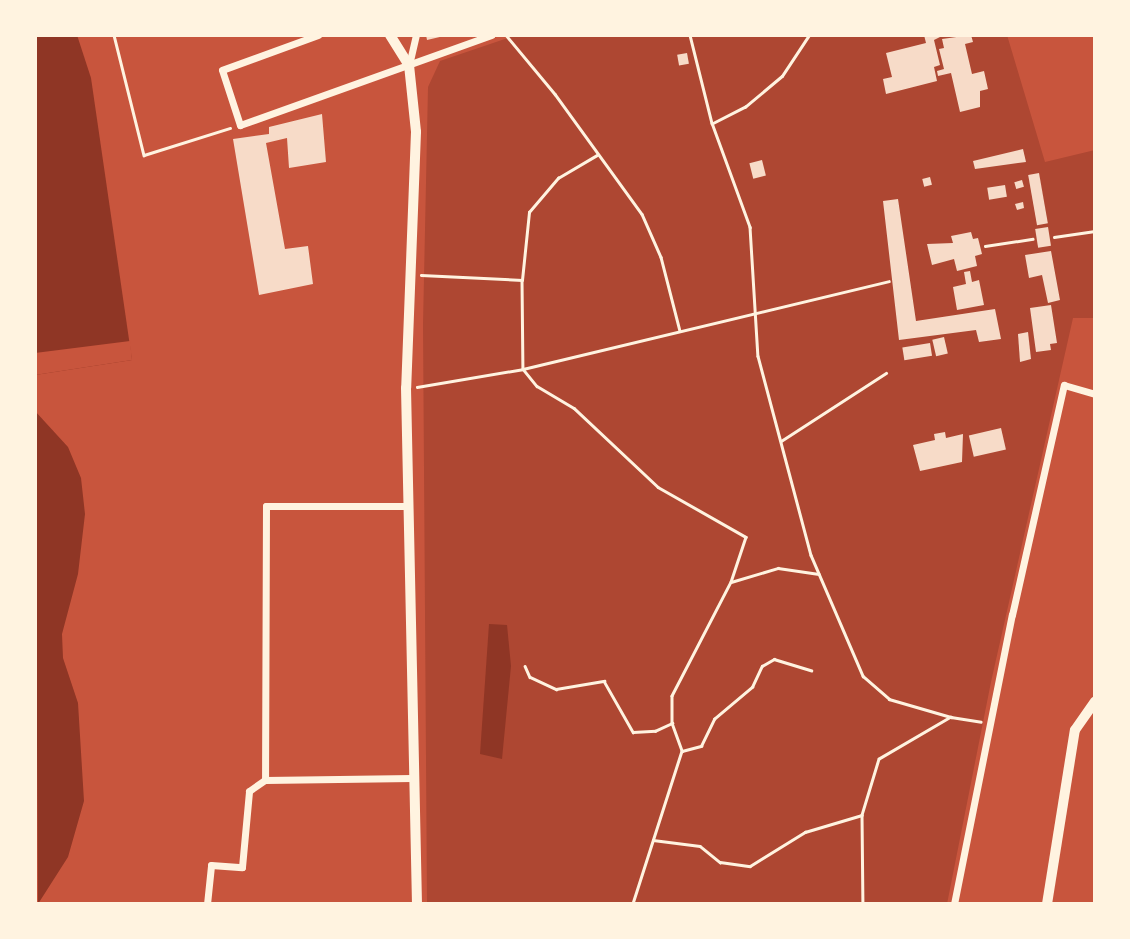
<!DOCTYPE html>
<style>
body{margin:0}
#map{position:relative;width:1130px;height:939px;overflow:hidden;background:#c8553d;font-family:Literata,serif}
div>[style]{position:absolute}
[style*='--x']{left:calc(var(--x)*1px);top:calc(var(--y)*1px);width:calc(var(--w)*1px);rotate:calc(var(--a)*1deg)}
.green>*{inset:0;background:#ae4732}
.water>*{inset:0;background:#8f3625}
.pier>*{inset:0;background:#c8553d}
.building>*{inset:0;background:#f7dbc8;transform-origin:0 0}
.path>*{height:2.5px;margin:-1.25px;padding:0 1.25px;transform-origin:1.25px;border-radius:1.25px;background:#fff3e0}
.minor>*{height:7px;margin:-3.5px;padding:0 3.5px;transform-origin:3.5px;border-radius:3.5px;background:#fff3e0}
.secondary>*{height:10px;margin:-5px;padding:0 5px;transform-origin:5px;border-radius:5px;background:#fff3e0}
span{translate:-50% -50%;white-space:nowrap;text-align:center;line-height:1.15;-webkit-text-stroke:5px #fff3e0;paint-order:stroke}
.frame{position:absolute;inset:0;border:37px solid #fff3e0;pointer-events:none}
</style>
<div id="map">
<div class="green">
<div style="clip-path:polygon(517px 35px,1007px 35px,1045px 162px,1095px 150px,1095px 318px,1073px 318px,991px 682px,947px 904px,427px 904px,423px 325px,428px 87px,440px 61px)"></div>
</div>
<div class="water">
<div style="clip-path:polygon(35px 35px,77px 35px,91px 78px,132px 360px,35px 375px)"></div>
<div style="clip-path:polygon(35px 411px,68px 447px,81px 478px,85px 514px,78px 574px,62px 634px,63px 658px,78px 703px,84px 801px,68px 857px,38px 904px)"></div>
<div style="clip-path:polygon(489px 624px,507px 625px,511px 666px,502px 759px,480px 754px)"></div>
</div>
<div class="pier">
<div style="clip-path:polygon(130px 341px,132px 360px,35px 375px,35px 353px)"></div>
</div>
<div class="building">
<div style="clip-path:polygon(426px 35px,444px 35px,444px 36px,427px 40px)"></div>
<div style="clip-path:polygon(924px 35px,944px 35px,934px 40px,940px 65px,934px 67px,937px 81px,886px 94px,883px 79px,892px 77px,886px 53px,926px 43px)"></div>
<div style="clip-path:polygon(971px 35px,973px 42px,965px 44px,972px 74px,984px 71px,988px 89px,980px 91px,980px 107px,960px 112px,951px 73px,938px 76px,937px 71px,944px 69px,939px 49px,944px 48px,942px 39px)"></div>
<div style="left:687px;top:53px;width:11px;height:10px;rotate:80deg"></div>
<div style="clip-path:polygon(322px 114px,326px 162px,289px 168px,287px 138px,266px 143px,285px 249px,308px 246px,313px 284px,259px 295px,233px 139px,269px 134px,269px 127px)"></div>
<div style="clip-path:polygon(1023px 149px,1026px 162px,975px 169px,973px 161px)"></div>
<div style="left:762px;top:160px;width:16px;height:13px;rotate:76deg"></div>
<div style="left:1039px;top:173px;width:51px;height:11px;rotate:80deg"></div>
<div style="left:930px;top:177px;width:8px;height:8px;rotate:76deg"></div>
<div style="left:1022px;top:180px;width:7px;height:8px;rotate:74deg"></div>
<div style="left:1005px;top:185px;width:12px;height:18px;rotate:81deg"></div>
<div style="clip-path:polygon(898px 199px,916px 321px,995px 309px,1001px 339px,979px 342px,976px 330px,899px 340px,883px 201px)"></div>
<div style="clip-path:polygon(1023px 202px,1024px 208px,1017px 210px,1015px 204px)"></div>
<div style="left:1048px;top:227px;width:19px;height:13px;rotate:81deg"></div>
<div style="clip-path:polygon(971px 232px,973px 239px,978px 238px,982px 254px,975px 256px,977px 266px,957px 271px,954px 259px,932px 265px,927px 244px,953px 243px,951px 236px)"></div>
<div style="clip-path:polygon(1051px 251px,1060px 300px,1048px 303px,1042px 275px,1029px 278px,1025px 255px)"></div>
<div style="clip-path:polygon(970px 271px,972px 282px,979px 280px,984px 305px,957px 310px,953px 287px,966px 284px,964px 272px)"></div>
<div style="clip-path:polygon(1051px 305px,1057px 343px,1050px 344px,1051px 350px,1036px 352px,1030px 308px)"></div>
<div style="clip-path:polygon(1028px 332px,1031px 359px,1020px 362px,1018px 334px)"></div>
<div style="left:944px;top:337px;width:17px;height:12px;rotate:77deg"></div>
<div style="left:930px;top:343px;width:13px;height:28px;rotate:81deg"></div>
<div style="left:1001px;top:428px;width:22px;height:33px;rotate:77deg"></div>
<div style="clip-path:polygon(945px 432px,946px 438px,963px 434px,962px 462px,920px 471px,913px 445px,935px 440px,934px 434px)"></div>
</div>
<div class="path">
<div style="--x:114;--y:35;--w:124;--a:76"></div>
<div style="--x:144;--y:155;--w:90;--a:-17.4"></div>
<div style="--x:506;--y:35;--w:77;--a:50.3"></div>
<div style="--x:555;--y:94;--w:148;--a:54.1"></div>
<div style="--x:642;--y:214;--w:47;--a:66.2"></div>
<div style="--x:661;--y:257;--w:76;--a:75.6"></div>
<div style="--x:690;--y:35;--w:91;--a:76"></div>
<div style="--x:712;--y:123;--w:111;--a:69.9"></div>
<div style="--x:750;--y:227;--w:129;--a:86.5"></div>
<div style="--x:758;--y:356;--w:206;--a:75.1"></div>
<div style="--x:811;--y:555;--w:132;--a:66.7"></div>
<div style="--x:863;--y:676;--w:35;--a:41"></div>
<div style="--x:889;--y:699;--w:65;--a:16.2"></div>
<div style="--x:951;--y:717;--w:83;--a:149.7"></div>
<div style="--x:879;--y:759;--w:59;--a:106.9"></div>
<div style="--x:862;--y:815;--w:89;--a:89.4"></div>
<div style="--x:713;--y:123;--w:36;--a:-27"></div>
<div style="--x:745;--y:107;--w:48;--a:-40"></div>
<div style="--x:782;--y:76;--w:49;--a:-56.6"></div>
<div style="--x:1054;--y:237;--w:41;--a:-8.3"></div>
<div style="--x:985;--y:246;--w:48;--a:-8.5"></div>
<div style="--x:421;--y:275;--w:101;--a:2.8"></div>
<div style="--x:522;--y:280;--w:89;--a:89.4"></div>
<div style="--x:523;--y:369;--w:22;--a:51"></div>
<div style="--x:537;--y:386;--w:43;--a:30.7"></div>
<div style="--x:574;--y:408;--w:115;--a:43.2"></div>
<div style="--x:658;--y:487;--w:101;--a:29.6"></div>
<div style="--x:746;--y:537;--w:47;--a:108.4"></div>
<div style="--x:731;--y:582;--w:128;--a:117.4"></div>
<div style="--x:672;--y:696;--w:27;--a:90"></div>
<div style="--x:672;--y:723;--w:30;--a:70"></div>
<div style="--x:682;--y:751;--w:161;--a:107.8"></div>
<div style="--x:522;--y:280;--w:68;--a:-84.1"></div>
<div style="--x:529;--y:212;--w:45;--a:-49.5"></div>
<div style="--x:558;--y:178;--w:45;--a:-30.5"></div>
<div style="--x:417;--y:387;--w:108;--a:-9.6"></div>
<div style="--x:523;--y:369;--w:376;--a:-13.5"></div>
<div style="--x:781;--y:441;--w:125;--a:-32.9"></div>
<div style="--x:731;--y:582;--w:49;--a:-16.6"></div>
<div style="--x:778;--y:568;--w:41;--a:8.3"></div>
<div style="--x:525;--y:666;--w:12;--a:66"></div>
<div style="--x:530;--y:677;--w:29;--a:25"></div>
<div style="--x:556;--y:689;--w:49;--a:-9.5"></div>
<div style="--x:604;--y:681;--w:59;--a:60.4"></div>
<div style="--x:633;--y:732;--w:22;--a:-3"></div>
<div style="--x:655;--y:731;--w:19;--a:-25"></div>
<div style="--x:951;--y:717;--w:30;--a:9"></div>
<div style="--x:682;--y:751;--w:20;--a:-15"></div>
<div style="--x:701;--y:746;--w:30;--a:-64"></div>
<div style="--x:714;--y:719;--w:50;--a:-40.1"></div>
<div style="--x:752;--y:687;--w:23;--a:-65"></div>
<div style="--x:762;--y:666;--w:14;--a:-30"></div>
<div style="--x:774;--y:659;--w:39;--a:17"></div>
<div style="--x:653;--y:840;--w:47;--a:7.3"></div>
<div style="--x:700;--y:846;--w:26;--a:39"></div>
<div style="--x:720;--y:862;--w:30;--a:8"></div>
<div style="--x:750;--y:866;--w:65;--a:-31.7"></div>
<div style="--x:805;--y:832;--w:59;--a:-16.6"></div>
</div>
<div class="minor">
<div style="--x:318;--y:35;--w:102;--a:160"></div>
<div style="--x:222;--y:70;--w:58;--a:71.9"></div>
<div style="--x:240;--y:125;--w:267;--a:-19.7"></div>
<div style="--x:409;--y:65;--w:31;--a:-77"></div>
<div style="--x:407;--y:506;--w:141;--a:180"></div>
<div style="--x:266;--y:506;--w:274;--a:90.2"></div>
<div style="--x:265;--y:780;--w:147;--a:-0.8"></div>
<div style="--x:207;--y:904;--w:39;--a:-84"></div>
<div style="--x:211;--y:865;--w:31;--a:4"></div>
<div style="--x:242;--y:867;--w:76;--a:-84.7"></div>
<div style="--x:249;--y:791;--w:19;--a:-35"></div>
<div style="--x:954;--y:904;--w:295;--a:-78.7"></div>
<div style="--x:1012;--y:615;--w:236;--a:-77.3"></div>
<div style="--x:1064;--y:385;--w:32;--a:16"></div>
</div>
<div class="secondary">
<div style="--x:390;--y:35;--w:36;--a:58"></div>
<div style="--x:409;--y:65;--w:67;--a:84"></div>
<div style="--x:416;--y:132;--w:256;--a:92.2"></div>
<div style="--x:406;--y:388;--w:516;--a:88.78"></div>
<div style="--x:1047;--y:904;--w:176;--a:-80.9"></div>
<div style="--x:1075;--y:730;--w:35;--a:-55"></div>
</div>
<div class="frame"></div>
</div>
